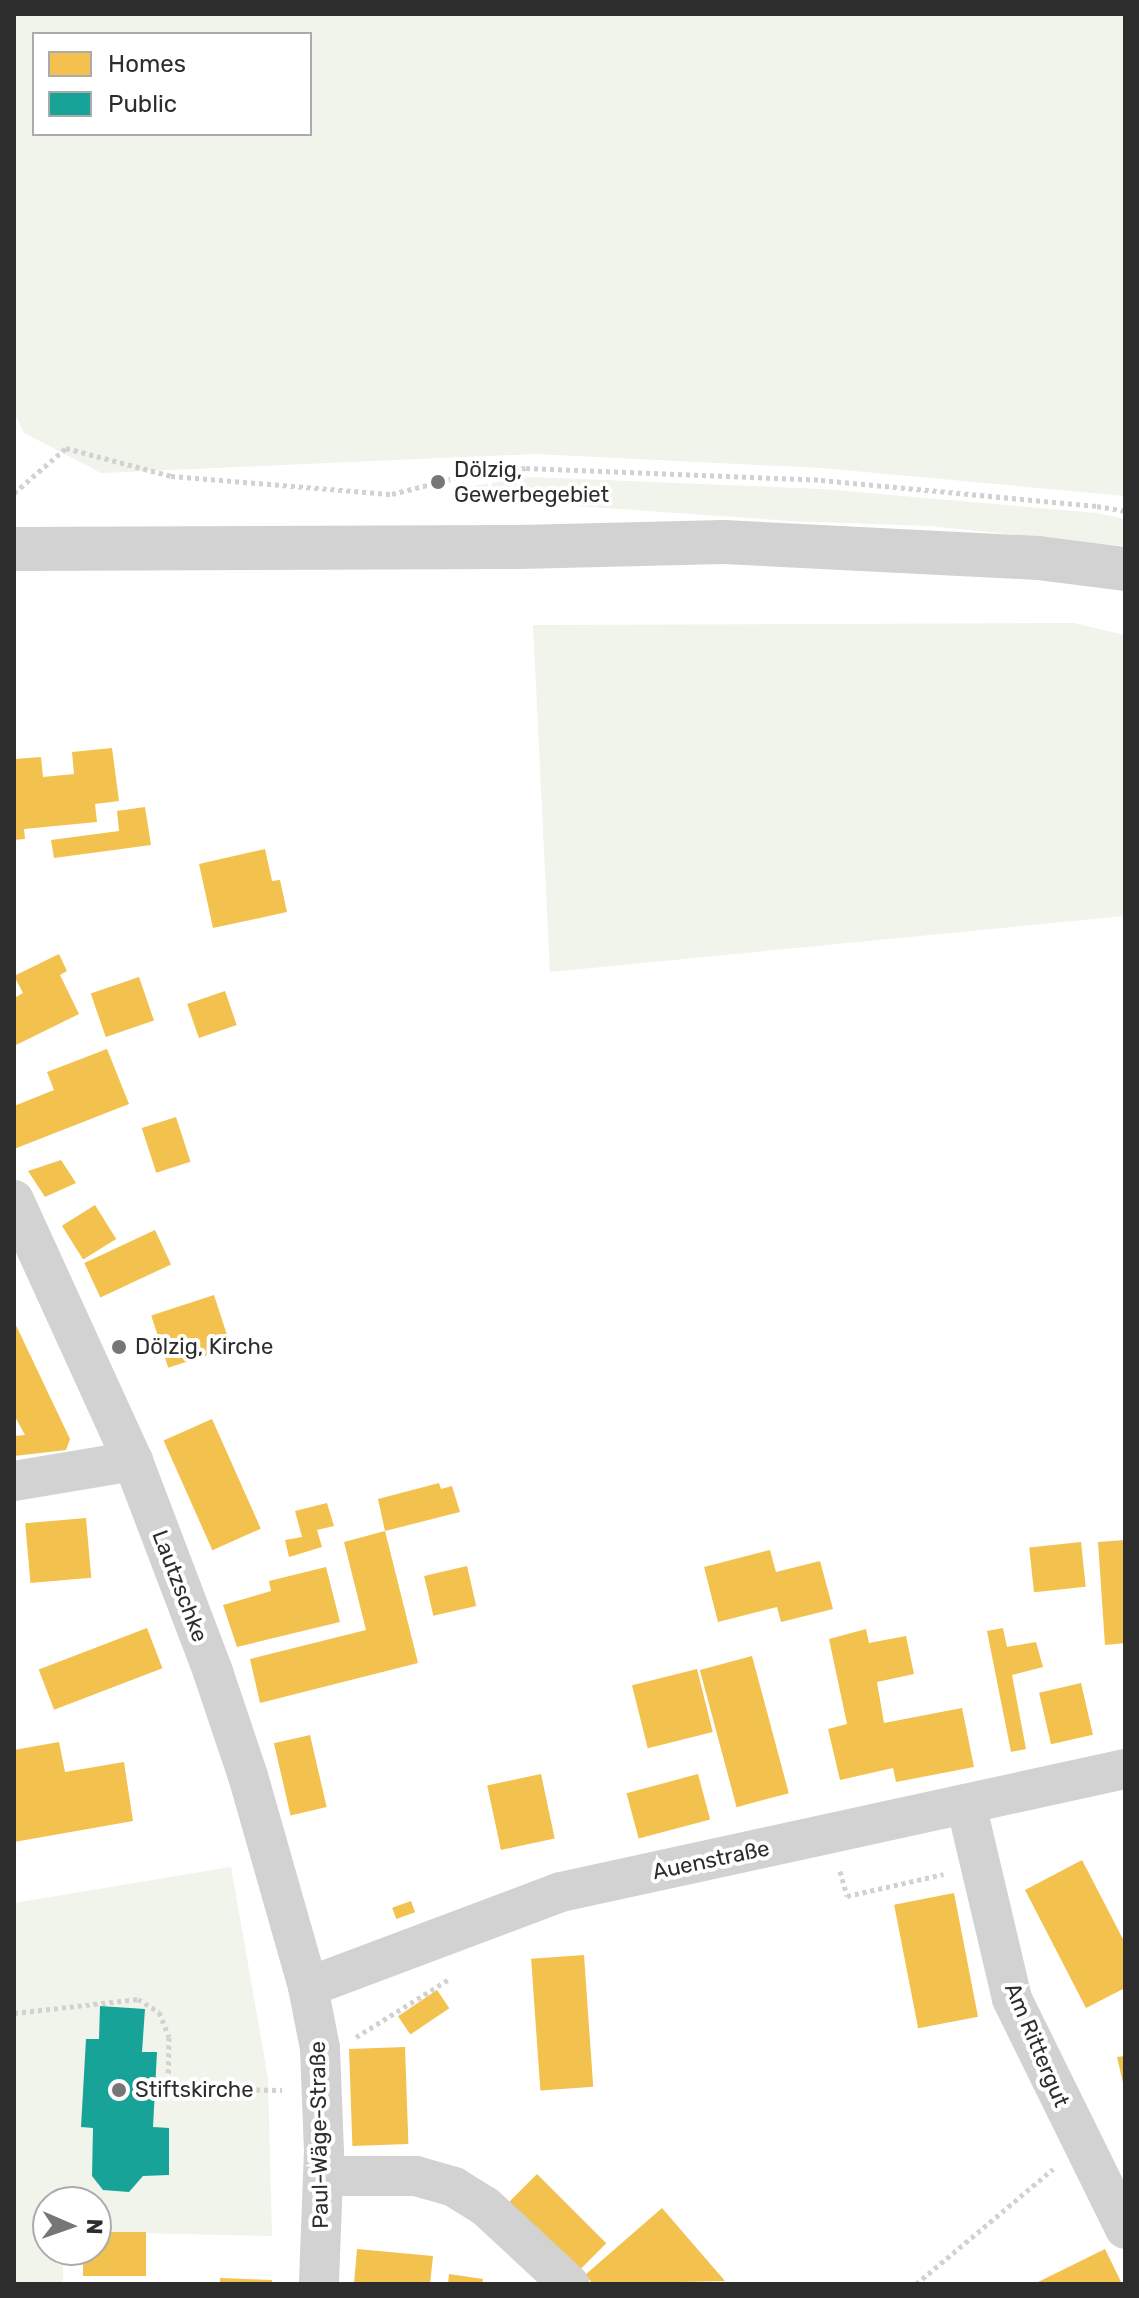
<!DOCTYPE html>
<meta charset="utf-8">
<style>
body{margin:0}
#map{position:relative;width:1139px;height:2298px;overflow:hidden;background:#fff;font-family:Rubik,sans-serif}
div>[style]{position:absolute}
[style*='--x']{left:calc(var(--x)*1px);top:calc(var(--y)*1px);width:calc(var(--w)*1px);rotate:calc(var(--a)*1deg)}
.green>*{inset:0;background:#f0f4eb}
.homes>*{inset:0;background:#f2c14e;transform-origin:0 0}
.public>*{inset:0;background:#17a398}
.path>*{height:5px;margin-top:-2.5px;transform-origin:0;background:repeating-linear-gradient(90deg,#d2d2d2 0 4px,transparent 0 8px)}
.minor>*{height:40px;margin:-20px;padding:0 20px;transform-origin:20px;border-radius:20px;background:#d2d2d2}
.tertiary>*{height:44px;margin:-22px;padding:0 22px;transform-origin:22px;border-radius:22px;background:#d2d2d2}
.dots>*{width:22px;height:22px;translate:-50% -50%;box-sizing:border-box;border:4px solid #fff;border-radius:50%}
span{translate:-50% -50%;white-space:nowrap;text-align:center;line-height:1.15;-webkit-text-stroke:8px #fff;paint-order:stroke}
.poi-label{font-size:22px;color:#2d2d2d}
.left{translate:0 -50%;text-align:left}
.street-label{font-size:22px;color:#2d2d2d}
.frame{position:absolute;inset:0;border:16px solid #2d2d2d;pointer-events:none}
.legend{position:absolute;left:32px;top:32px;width:280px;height:104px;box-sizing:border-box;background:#fff;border:2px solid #ababab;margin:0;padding:10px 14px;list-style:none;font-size:24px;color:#2d2d2d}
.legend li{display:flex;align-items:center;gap:16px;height:40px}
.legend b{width:40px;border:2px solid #ababab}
.north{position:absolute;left:32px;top:2186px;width:80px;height:80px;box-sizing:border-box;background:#fff;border:2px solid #ababab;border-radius:50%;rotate:92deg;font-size:22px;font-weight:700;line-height:32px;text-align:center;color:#2d2d2d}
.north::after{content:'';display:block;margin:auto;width:28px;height:36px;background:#767676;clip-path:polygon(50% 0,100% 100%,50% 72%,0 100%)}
</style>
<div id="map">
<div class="green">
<div style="clip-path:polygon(evenodd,14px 14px,1125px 14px,1125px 496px,822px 468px,535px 454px,101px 473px,24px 433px,14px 412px,14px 14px,34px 34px,310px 34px,310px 134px,34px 134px,34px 34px)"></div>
<div style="clip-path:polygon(529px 477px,822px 489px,1097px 513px,1125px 519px,1125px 546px,929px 526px,791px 521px,548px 504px,467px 487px)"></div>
<div style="clip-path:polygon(1074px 623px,1125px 635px,1125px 916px,550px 972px,533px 625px)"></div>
<div style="clip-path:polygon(231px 1867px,268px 2078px,272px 2236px,96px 2232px,96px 2202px,48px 2202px,48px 2250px,63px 2250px,63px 2284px,14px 2284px,14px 1903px)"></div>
</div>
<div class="homes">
<div style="clip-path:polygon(112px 748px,119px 801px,95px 804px,97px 822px,24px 829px,25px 839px,14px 840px,14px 759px,41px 757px,43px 777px,74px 774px,72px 752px)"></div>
<div style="clip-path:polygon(145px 807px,151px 845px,54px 858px,51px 840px,119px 831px,117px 811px)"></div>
<div style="clip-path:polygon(265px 849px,272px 881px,280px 880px,287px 912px,213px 928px,199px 864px)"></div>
<div style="clip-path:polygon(59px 954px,67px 971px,60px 975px,79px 1014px,14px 1046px,14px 998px,23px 993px,14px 976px)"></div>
<div style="left:139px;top:977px;width:46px;height:51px;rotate:71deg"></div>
<div style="left:225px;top:991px;width:36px;height:40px;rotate:71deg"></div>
<div style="clip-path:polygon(107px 1049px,129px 1104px,14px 1149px,14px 1106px,54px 1090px,47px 1072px)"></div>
<div style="left:176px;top:1117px;width:47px;height:36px;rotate:72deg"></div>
<div style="clip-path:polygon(61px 1160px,76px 1183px,45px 1197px,28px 1171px)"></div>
<div style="left:95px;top:1205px;width:40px;height:39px;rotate:58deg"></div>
<div style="left:155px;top:1230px;width:38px;height:78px;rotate:65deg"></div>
<div style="left:214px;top:1295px;width:55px;height:66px;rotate:72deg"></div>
<div style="clip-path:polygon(14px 1321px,70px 1439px,66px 1450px,14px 1456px,14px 1436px,25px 1435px,14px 1415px)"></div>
<div style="left:212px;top:1419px;width:120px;height:53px;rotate:66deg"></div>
<div style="clip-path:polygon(439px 1483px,441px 1489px,452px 1486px,460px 1512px,385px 1531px,378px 1499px)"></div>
<div style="clip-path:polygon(327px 1503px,334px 1526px,317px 1530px,322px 1547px,289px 1557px,285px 1540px,302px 1537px,295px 1511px)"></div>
<div style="left:86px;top:1518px;width:60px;height:61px;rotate:85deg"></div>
<div style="clip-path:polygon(385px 1531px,418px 1663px,260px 1703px,250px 1659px,366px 1630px,344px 1542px)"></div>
<div style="clip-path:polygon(1125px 1540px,1125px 1643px,1105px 1645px,1098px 1542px)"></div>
<div style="left:1081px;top:1542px;width:45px;height:52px;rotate:84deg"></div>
<div style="clip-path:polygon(770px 1550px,776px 1572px,820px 1561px,833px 1609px,781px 1622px,777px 1607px,718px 1622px,704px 1567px)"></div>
<div style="left:467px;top:1566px;width:41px;height:44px;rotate:77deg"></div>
<div style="clip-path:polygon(326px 1567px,340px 1622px,237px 1647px,223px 1605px,271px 1591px,269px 1581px)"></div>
<div style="left:147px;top:1628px;width:43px;height:116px;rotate:69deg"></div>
<div style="clip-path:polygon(1003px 1628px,1007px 1647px,1036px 1642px,1043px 1667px,1012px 1675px,1026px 1749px,1011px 1752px,987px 1631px)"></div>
<div style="clip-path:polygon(866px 1629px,869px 1643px,906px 1636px,914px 1674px,877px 1682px,884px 1723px,962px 1708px,974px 1767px,896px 1782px,893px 1768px,840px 1780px,828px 1729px,847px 1724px,829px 1639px)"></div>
<div style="left:752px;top:1656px;width:142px;height:54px;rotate:75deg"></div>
<div style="left:697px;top:1669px;width:65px;height:67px;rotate:76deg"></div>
<div style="left:1081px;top:1683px;width:53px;height:43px;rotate:77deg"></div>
<div style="left:310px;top:1735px;width:74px;height:37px;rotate:77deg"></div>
<div style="clip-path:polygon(59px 1742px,65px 1772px,124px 1762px,133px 1821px,14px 1842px,14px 1750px)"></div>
<div style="left:541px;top:1774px;width:66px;height:55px;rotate:78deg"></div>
<div style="left:698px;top:1774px;width:47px;height:74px;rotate:75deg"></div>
<div style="clip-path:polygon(1082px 1860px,1125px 1943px,1125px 1988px,1086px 2008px,1025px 1890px)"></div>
<div style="left:954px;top:1893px;width:126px;height:61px;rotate:79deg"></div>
<div style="left:411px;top:1901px;width:12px;height:20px;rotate:70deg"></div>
<div style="left:584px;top:1955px;width:132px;height:53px;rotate:86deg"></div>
<div style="left:437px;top:1990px;width:22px;height:47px;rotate:56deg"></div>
<div style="left:405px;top:2047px;width:97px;height:56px;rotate:88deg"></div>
<div style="clip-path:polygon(1125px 2056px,1125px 2087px,1124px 2087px,1117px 2057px)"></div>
<div style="left:537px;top:2174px;width:98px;height:41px;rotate:45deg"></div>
<div style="clip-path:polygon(662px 2208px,725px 2281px,593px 2284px,585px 2275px)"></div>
<div style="clip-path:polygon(96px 2232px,146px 2232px,146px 2276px,83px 2276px,83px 2250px,96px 2250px)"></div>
<div style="clip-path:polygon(357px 2249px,433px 2256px,430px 2284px,354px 2284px)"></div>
<div style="clip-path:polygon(1105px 2249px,1122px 2284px,1034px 2284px)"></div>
<div style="clip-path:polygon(449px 2274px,483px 2279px,482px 2284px,448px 2284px)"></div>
<div style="clip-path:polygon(220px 2278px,272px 2280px,272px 2284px,220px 2284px)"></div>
</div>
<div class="public">
<div style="clip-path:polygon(100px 2006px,145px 2009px,142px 2052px,157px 2052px,153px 2127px,169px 2128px,169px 2175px,143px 2176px,129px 2192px,103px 2190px,92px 2176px,93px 2128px,81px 2127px,86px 2039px,99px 2039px)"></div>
</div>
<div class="path">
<div style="--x:14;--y:493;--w:69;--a:-40.9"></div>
<div style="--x:66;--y:448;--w:109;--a:14.9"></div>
<div style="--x:171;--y:476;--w:222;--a:4.7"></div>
<div style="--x:392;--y:494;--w:76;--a:-14.4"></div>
<div style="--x:466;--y:475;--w:60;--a:-6.7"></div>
<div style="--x:526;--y:468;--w:295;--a:2.3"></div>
<div style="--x:821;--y:480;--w:277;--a:5.4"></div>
<div style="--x:1097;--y:506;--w:28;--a:10"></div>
<div style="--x:840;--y:1871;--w:26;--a:74"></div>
<div style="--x:847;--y:1896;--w:99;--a:-12.8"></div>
<div style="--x:14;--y:2013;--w:125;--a:-6.4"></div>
<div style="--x:138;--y:1999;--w:25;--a:32"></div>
<div style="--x:159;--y:2012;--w:27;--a:68"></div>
<div style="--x:169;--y:2037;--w:51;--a:91.1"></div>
<div style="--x:168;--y:2088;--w:114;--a:1"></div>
<div style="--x:356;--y:2037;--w:110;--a:-31.9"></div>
<div style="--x:916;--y:2284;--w:179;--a:-40"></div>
</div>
<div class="minor">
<div style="--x:14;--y:1200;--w:287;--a:65.5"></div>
<div style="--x:133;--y:1461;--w:226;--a:69.2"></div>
<div style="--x:213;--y:1672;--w:110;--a:71.4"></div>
<div style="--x:248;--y:1776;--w:219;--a:74.1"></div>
<div style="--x:308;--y:1987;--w:62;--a:78.9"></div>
<div style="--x:320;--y:2048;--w:103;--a:87.8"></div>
<div style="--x:324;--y:2151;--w:133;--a:92.2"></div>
<div style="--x:14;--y:1481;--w:121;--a:-9.5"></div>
<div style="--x:966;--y:1804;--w:200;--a:76.7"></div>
<div style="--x:1012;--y:1999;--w:256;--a:63.8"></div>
<div style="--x:308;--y:1987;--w:270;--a:-20.6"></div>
<div style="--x:561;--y:1892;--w:577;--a:-12.3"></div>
<div style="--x:324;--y:2176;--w:92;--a:0"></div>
<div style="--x:416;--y:2176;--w:40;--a:16"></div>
<div style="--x:454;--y:2187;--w:36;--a:32"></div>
<div style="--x:485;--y:2206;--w:115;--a:42.9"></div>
</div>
<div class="tertiary">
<div style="--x:14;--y:549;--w:505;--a:-0.23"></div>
<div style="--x:519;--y:547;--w:204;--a:-1.4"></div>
<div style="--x:723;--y:542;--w:315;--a:2.9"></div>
<div style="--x:1038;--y:558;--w:88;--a:7.2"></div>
</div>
<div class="dots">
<div style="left:438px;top:482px;background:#767676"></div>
<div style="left:119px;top:1347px;background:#767676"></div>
<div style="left:119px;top:2090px;background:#767676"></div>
</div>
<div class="poi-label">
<span class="left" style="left:454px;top:482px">Dölzig,<br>Gewerbegebiet</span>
<span class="left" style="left:135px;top:1347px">Dölzig, Kirche</span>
<span class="left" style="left:135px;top:2090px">Stiftskirche</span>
</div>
<div class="street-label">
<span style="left:180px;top:1586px;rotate:69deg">Lautzschke</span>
<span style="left:711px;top:1860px;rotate:-12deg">Auenstraße</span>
<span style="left:1037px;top:2045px;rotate:67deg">Am Rittergut</span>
<span style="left:319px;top:2135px;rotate:-91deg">Paul-Wäge-Straße</span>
</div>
<div class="frame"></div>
<ul class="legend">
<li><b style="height:22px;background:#f2c14e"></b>Homes</li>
<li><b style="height:22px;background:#17a398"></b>Public</li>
</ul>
<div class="north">N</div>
</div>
